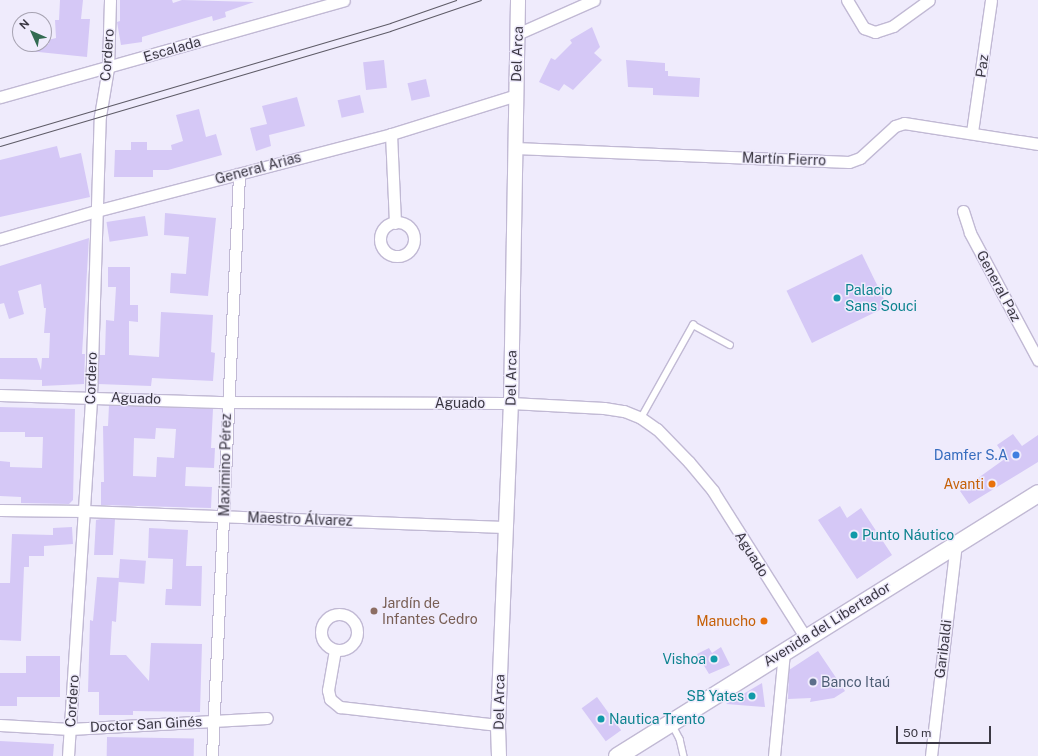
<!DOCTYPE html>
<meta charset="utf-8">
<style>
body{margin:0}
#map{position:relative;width:1038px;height:756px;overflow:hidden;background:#efebfc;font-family:"Public Sans",sans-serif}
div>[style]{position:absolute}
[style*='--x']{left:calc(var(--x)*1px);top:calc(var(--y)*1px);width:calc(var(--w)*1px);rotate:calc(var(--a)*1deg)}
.building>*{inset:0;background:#d5c8f6;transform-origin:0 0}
.roads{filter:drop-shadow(1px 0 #c1b9d4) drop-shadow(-1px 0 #c1b9d4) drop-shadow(0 1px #c1b9d4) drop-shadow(0 -1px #c1b9d4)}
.service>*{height:5.5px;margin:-2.75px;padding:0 2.75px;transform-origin:2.75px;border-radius:2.75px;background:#fff}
.minor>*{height:11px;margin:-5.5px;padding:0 5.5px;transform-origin:5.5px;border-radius:5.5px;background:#fff}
.minor>.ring{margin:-5.5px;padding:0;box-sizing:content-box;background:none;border:11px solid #fff;border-radius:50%}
.tertiary>*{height:14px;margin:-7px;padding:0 7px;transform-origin:7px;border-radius:7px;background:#fff}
.primary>*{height:17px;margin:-8.5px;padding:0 8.5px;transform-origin:8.5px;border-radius:8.5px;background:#fff}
.tram>*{height:1px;margin:-0.5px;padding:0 0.5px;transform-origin:0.5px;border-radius:0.5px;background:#5e5b67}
.dots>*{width:11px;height:11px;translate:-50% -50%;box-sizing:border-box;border:2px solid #efebfc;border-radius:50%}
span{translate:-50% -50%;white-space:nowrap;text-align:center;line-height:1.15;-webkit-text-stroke:3px #efebfc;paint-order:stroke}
.street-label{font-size:14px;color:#3b3843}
.culture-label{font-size:14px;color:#0d838f}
.left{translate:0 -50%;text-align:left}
.right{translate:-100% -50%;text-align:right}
.shop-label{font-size:14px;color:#366cbe}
.food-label{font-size:14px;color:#c56008}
.education-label{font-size:14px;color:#785e54}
.service-label{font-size:14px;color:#4e5e75}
.north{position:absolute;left:12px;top:12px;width:40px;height:40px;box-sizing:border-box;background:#efebfc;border:1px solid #a7a3b2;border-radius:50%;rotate:315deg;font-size:11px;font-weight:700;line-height:16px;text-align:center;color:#3b3843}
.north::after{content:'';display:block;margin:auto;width:14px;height:18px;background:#336b52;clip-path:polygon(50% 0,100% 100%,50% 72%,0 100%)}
.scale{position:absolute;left:896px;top:726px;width:95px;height:18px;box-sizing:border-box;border:2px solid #3b3843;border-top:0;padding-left:5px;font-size:12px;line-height:14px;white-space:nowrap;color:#3b3843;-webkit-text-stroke:3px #efebfc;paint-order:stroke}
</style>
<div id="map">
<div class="building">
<div style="clip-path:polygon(60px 0,83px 0,81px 19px,90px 19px,87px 57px,29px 51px,29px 44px,49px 44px,48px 40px,56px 38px,55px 20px,59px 20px)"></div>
<div style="clip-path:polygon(120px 0,172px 0,173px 3px,182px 0,254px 2px,225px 12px,226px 17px,213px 21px,212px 16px,142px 37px,142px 42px,121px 45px,117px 22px,120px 21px)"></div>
<div style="clip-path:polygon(592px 27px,600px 47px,594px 53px,602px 60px,573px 90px,564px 84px,559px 91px,539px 82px,551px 58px,555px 60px,572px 43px,570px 40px)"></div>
<div style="left:384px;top:60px;width:28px;height:21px;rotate:84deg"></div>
<div style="clip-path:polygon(626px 60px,665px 63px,665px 71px,668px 71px,668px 76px,700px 78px,699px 97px,653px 95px,653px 88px,628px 87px)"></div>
<div style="left:426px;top:79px;width:18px;height:19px;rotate:77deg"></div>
<div style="left:360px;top:95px;width:18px;height:23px;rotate:77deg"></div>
<div style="clip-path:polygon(297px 97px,305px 126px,269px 135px,271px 146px,256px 151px,250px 128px,267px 124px,262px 106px)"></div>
<div style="clip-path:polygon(199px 109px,206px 137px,216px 134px,222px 155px,168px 170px,153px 170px,153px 177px,114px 177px,115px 150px,131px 150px,131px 142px,147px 142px,147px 150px,172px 150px,171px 145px,183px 141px,176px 115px)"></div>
<div style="clip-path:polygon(57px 146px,60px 158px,81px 153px,90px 197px,0 217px,0 160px)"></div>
<div style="clip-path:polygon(165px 213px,216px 218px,208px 296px,170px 293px,171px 273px,186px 274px,189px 237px,164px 235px)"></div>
<div style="left:145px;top:216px;width:20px;height:39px;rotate:81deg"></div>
<div style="clip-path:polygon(89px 238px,82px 354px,85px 354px,84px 384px,42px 386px,42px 380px,0 379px,0 358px,37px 358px,41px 370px,42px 358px,49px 358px,50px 333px,44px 333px,46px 308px,44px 308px,41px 284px,18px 291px,24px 314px,9px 319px,4px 303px,0 304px,0 266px)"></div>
<div style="left:862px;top:254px;width:58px;height:84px;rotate:64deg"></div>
<div style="clip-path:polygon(108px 267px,130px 267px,130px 305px,138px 305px,138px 322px,129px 321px,129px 355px,159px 357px,161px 312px,213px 315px,211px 352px,215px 353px,213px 381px,152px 378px,151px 386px,98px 384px,99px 355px,105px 355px,106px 320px,114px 321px,116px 287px,108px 287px)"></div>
<div style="clip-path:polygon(evenodd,109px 405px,213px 409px,211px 448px,215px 448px,214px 468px,186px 467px,185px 486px,212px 487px,211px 508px,101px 505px,101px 482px,104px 482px,103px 426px,108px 426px,109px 405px,156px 428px,176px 429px,174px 458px,157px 457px,156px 477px,133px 476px,134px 438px,155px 439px,156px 428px)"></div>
<div style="clip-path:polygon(0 407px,75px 409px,73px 500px,69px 504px,21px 503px,21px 497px,0 496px,0 461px,10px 462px,10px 467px,42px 468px,43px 437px,25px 437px,25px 432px,0 432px)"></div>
<div style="clip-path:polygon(1013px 434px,1022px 446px,1038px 435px,1038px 462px,969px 504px,960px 491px,1006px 458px,997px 445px)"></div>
<div style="clip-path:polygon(840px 506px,847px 518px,861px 508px,892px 555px,857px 579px,818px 520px)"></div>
<div style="clip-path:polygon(101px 519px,115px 519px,113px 555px,94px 555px,96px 520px)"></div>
<div style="clip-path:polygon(72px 527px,73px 544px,44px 546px,44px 556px,29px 556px,29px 567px,24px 567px,21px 641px,0 640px,0 583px,10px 583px,12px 534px,53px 535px,53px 528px)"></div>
<div style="clip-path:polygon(149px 528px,188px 530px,186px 566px,202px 566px,201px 606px,165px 605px,166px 589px,172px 589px,173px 559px,148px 558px)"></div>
<div style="left:120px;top:559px;width:26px;height:23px;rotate:4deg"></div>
<div style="clip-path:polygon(97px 577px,119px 578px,116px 622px,112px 621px,110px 655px,126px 655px,149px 681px,151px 643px,202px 644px,200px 712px,133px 711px,133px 715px,99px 715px,99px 692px,88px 692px,90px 620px,93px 621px)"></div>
<div style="clip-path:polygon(721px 647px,730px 665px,709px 674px,697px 654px,709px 648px,712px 653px)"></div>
<div style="clip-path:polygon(818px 651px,845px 691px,834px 698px,810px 702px,811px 698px,788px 699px,789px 670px)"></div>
<div style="clip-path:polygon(26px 656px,60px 656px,60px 697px,17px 697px,17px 706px,0 706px,0 673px,26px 673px)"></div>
<div style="clip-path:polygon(762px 683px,765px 707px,726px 704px)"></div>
<div style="left:597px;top:697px;width:41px;height:19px;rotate:54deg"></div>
<div style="left:107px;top:737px;width:87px;height:19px;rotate:1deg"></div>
<div style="clip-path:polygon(0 741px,54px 744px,53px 756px,0 756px)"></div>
</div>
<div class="roads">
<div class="service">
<div style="--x:641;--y:418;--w:107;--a:-60.8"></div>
<div style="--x:693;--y:325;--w:42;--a:28.4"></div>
<div style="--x:672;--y:724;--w:17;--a:62"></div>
<div style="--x:680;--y:739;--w:17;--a:77"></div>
</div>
<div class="minor">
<div style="--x:847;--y:0;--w:33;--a:59"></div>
<div style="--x:864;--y:28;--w:12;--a:20"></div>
<div style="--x:875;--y:32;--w:19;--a:-18"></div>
<div style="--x:893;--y:26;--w:44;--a:-35.8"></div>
<div style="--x:517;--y:34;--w:84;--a:-23.8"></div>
<div style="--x:0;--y:97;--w:357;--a:-15.7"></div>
<div style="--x:972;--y:132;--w:133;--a:-81.8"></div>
<div style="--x:391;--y:134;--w:89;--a:87.4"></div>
<div style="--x:515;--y:148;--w:334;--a:2.4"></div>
<div style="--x:849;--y:162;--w:12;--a:-20"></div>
<div style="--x:860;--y:158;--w:47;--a:-42.4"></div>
<div style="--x:895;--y:126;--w:9;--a:-18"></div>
<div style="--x:904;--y:123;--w:136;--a:8.9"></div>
<div style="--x:963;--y:211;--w:23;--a:72"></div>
<div style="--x:970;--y:233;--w:144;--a:61.8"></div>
<div class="ring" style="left:380px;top:222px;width:23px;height:23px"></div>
<div style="--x:0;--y:239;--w:100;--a:-16.3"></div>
<div style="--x:96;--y:211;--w:305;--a:-14.6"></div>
<div style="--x:391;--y:134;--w:131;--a:-17.3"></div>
<div style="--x:0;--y:395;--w:227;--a:1.8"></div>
<div style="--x:227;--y:402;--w:284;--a:0.2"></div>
<div style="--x:511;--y:403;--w:93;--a:3.1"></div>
<div style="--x:604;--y:408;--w:20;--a:9"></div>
<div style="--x:624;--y:411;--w:18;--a:22"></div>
<div style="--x:641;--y:418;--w:19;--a:35"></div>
<div style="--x:657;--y:429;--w:46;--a:45.9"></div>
<div style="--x:689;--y:462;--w:38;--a:50"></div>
<div style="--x:713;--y:491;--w:174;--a:57.7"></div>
<div style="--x:0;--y:510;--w:85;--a:0.7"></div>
<div style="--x:85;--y:511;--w:419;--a:2.2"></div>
<div class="ring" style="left:321px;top:614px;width:25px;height:25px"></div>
<div style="--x:335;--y:650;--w:41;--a:99.9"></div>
<div style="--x:328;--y:690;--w:9;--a:77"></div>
<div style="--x:330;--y:699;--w:13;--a:39"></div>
<div style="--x:340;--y:707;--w:159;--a:6.5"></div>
<div style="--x:0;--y:725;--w:70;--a:3.3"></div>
<div style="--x:70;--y:729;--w:197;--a:-3.2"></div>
<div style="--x:68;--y:756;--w:361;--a:-86.3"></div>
<div style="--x:91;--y:396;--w:280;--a:-88.2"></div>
<div style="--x:100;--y:116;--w:49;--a:-80.5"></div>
<div style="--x:108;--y:68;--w:68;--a:-88.3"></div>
<div style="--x:212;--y:756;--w:583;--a:-87.34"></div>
<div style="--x:774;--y:756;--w:104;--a:-84.5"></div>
<div style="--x:931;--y:756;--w:214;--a:-83.3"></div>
</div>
<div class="tertiary">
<div style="--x:499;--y:756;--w:31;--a:-92"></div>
<div style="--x:498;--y:725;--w:322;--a:-87.7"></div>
<div style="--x:511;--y:403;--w:403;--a:-89"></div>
</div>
<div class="primary">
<div style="--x:617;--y:756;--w:496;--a:-32"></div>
</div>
</div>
<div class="tram">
<div style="--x:0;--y:138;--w:407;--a:-16.4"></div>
<div style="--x:390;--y:23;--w:70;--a:-19.2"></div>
<div style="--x:0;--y:146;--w:407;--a:-16.4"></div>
<div style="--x:390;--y:31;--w:96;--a:-18.8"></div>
</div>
<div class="dots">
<div style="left:837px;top:298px;background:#0f9aa8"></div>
<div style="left:1016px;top:455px;background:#3f7fe0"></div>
<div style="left:992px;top:484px;background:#e8710a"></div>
<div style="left:854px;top:535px;background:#0f9aa8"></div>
<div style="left:374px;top:611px;background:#8d6e63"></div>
<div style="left:764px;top:621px;background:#e8710a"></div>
<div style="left:714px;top:659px;background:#0f9aa8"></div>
<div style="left:813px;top:682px;background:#5c6f8a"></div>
<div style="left:752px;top:696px;background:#0f9aa8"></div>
<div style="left:601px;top:719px;background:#0f9aa8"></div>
</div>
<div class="street-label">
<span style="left:172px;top:49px;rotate:-16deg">Escalada</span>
<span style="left:517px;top:54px;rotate:-88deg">Del Arca</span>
<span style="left:107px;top:55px;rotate:-86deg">Cordero</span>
<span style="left:982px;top:66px;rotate:-82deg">Paz</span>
<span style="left:784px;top:159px;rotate:2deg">Martín Fierro</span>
<span style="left:258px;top:168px;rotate:-15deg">General Arias</span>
<span style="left:999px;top:286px;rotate:62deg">General Paz</span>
<span style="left:91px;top:378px;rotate:-88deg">Cordero</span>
<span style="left:511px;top:378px;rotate:-89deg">Del Arca</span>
<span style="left:136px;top:398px;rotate:2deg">Aguado</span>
<span style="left:460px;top:403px">Aguado</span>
<span style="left:225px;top:465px;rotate:-89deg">Maximino Pérez</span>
<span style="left:300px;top:519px;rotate:2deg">Maestro Álvarez</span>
<span style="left:752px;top:554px;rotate:58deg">Aguado</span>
<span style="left:827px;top:624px;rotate:-32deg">Avenida del Libertador</span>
<span style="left:943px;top:649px;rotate:-83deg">Garibaldi</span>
<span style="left:72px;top:701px;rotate:-86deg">Cordero</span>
<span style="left:499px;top:702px;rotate:-89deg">Del Arca</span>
<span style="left:146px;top:724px;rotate:-3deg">Doctor San Ginés</span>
</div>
<div class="culture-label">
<span class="left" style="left:845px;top:298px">Palacio<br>Sans Souci</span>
<span class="left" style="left:862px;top:535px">Punto Náutico</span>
<span class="right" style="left:706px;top:659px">Vishoa</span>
<span class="right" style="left:744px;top:696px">SB Yates</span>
<span class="left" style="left:609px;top:719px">Nautica Trento</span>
</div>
<div class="shop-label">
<span class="right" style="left:1008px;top:455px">Damfer S.A</span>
</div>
<div class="food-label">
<span class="right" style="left:984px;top:484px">Avanti</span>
<span class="right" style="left:756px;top:621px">Manucho</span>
</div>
<div class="education-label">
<span class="left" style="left:382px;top:611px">Jardín de<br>Infantes Cedro</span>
</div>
<div class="service-label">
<span class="left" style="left:821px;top:682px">Banco Itaú</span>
</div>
<div class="north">N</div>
<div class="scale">50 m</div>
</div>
